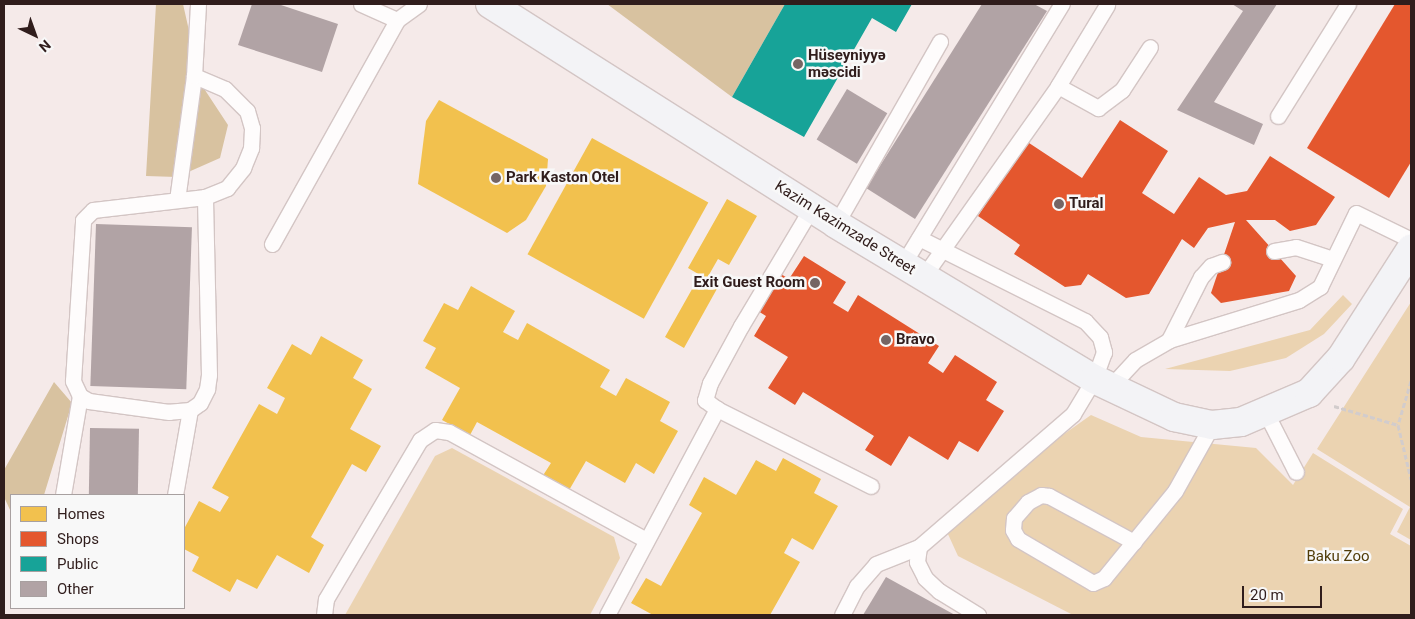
<!DOCTYPE html>
<meta charset="utf-8">
<style>
body{margin:0}
#map{position:relative;width:1415px;height:619px;overflow:hidden;background:#f5eae9;font-family:Roboto,sans-serif}
div>[style]{position:absolute}
[style*='--x']{left:calc(var(--x)*1px);top:calc(var(--y)*1px);width:calc(var(--w)*1px);rotate:calc(var(--a)*1deg)}
.green>*{inset:0;background:#ebd3b1}
.forest>*{inset:0;background:#d8c2a0}
.homes>*{inset:0;background:#f2c14e;transform-origin:0 0}
.shops>*{inset:0;background:#e4572e}
.public>*{inset:0;background:#17a398}
.building>*{inset:0;background:#b1a3a5;transform-origin:0 0}
.path>*{height:3px;margin-top:-1.5px;transform-origin:0;background:repeating-linear-gradient(90deg,#d2cccc 0 5px,transparent 0 7.5px)}
.roads{filter:drop-shadow(1px 0 #d3c5c4) drop-shadow(-1px 0 #d3c5c4) drop-shadow(0 1px #d3c5c4) drop-shadow(0 -1px #d3c5c4)}
.lane>*{height:15px;margin:-7.5px;padding:0 7.5px;transform-origin:7.5px;border-radius:7.5px;background:#fefcfc}
.secondary>*{height:28px;margin:-14px;padding:0 14px;transform-origin:14px;border-radius:14px;background:#f3f3f6}
.dots>*{width:14px;height:14px;translate:-50% -50%;box-sizing:border-box;border:2px solid #f8f8f8;border-radius:50%}
span{translate:-50% -50%;white-space:nowrap;text-align:center;line-height:1.15;-webkit-text-stroke:5px #f8f8f8;paint-order:stroke}
.poi-label{font-size:15px;color:#301d1c;font-weight:700}
.left{translate:0 -50%;text-align:left}
.right{translate:-100% -50%;text-align:right}
.street-label{font-size:15px;color:#301d1c}
.park-label{font-size:15px;color:#513c08}
.frame{position:absolute;inset:0;border:5px solid #301d1c;pointer-events:none}
.legend{position:absolute;left:10px;top:494px;width:175px;height:115px;box-sizing:border-box;background:#f8f8f8;border:1px solid #a8a0a0;margin:0;padding:6px 9px;list-style:none;font-size:15px;color:#301d1c}
.legend li{display:flex;align-items:center;gap:10px;height:25px}
.legend b{width:25px;border:1px solid #a8a0a0}
.north{position:absolute;left:10px;top:10px;width:50px;height:50px;-webkit-text-stroke:4px #f8f8f8;paint-order:stroke;rotate:138deg;font-size:14px;font-weight:700;line-height:20px;text-align:center;color:#301d1c}
.north::after{content:'';display:block;margin:auto;width:18px;height:22px;background:#301d1c;clip-path:polygon(50% 0,100% 100%,50% 72%,0 100%)}
.scale{position:absolute;left:1242px;top:586px;width:80px;height:22px;box-sizing:border-box;border:2px solid #301d1c;border-top:0;padding-left:6px;font-size:15px;line-height:18px;white-space:nowrap;color:#301d1c;-webkit-text-stroke:4px #f8f8f8;paint-order:stroke}
</style>
<div id="map">
<div class="green">
<div style="clip-path:polygon(1343px 295px,1352px 304px,1324px 334px,1286px 358px,1230px 371px,1165px 369px,1310px 330px)"></div>
<div style="clip-path:polygon(1411px 302px,1411px 540px,1397px 532px,1410px 507px,1317px 449px)"></div>
<div style="clip-path:polygon(1091px 415px,1141px 437px,1256px 448px,1293px 485px,1313px 453px,1403px 509px,1390px 534px,1411px 546px,1411px 615px,1073px 615px,958px 556px,947px 532px,972px 499px)"></div>
<div style="clip-path:polygon(452px 448px,614px 537px,620px 558px,590px 615px,345px 615px,435px 456px)"></div>
</div>
<div class="forest">
<div style="clip-path:polygon(156px 4px,183px 4px,201px 84px,228px 125px,220px 158px,177px 177px,146px 176px)"></div>
<div style="clip-path:polygon(607px 4px,785px 4px,732px 97px)"></div>
<div style="clip-path:polygon(54px 382px,72px 403px,44px 495px,11px 495px,11px 512px,4px 497px,4px 470px)"></div>
</div>
<div class="homes">
<div style="clip-path:polygon(439px 100px,548px 159px,546px 186px,526px 220px,507px 233px,418px 184px,426px 121px)"></div>
<div style="left:592px;top:138px;width:133px;height:133px;rotate:29deg"></div>
<div style="clip-path:polygon(727px 199px,757px 216px,729px 265px,718px 259px,706px 280px,718px 287px,684px 348px,665px 337px,700px 275px,688px 268px)"></div>
<div style="clip-path:polygon(471px 286px,515px 311px,503px 332px,518px 340px,527px 323px,610px 370px,600px 387px,616px 396px,626px 378px,670px 402px,660px 421px,678px 431px,654px 474px,636px 463px,625px 483px,586px 461px,568px 492px,542px 477px,551px 463px,477px 422px,470px 435px,442px 420px,460px 388px,425px 368px,436px 348px,423px 341px,444px 303px,458px 310px)"></div>
<div style="clip-path:polygon(321px 336px,363px 360px,353px 378px,372px 389px,350px 429px,381px 446px,366px 472px,352px 464px,311px 537px,324px 545px,309px 573px,277px 555px,257px 589px,237px 579px,230px 592px,192px 571px,199px 557px,184px 549px,184px 529px,199px 501px,220px 512px,229px 497px,212px 488px,259px 404px,277px 414px,285px 398px,267px 388px,292px 344px,311px 355px)"></div>
<div style="clip-path:polygon(783px 458px,821px 479px,814px 493px,838px 506px,813px 550px,792px 538px,784px 553px,800px 562px,770px 615px,653px 615px,631px 603px,646px 578px,661px 586px,702px 513px,689px 505px,704px 477px,736px 495px,756px 460px,776px 471px)"></div>
</div>
<div class="shops">
<div style="clip-path:polygon(1395px 4px,1411px 4px,1411px 162px,1389px 198px,1307px 148px)"></div>
<div style="clip-path:polygon(1120px 120px,1168px 151px,1142px 193px,1174px 214px,1199px 177px,1226px 195px,1247px 191px,1270px 156px,1335px 197px,1316px 225px,1290px 231px,1275px 220px,1246px 220px,1296px 276px,1289px 291px,1221px 303px,1211px 293px,1235px 222px,1208px 228px,1194px 248px,1182px 239px,1149px 294px,1126px 298px,1088px 274px,1081px 285px,1065px 287px,1014px 254px,1020px 245px,978px 216px,1026px 141px,1082px 178px)"></div>
<div style="clip-path:polygon(804px 256px,846px 282px,833px 303px,848px 312px,858px 295px,939px 346px,928px 363px,943px 373px,955px 355px,997px 382px,986px 400px,1004px 411px,978px 452px,959px 441px,948px 460px,909px 436px,891px 466px,865px 450px,874px 436px,803px 392px,795px 405px,768px 388px,788px 357px,754px 336px,766px 316px,753px 308px,776px 271px,789px 279px)"></div>
</div>
<div class="public">
<div style="clip-path:polygon(785px 4px,912px 4px,896px 32px,872px 18px,804px 137px,732px 97px)"></div>
</div>
<div class="building">
<div style="clip-path:polygon(252px 4px,278px 4px,338px 24px,322px 72px,238px 45px)"></div>
<div style="clip-path:polygon(982px 4px,1034px 4px,1047px 11px,915px 219px,866px 188px)"></div>
<div style="clip-path:polygon(1232px 4px,1277px 4px,1214px 102px,1263px 124px,1254px 145px,1177px 110px,1243px 11px)"></div>
<div style="left:847px;top:89px;width:47px;height:59px;rotate:31deg"></div>
<div style="left:96px;top:224px;width:96px;height:162px;rotate:2deg"></div>
<div style="left:90px;top:428px;width:49px;height:67px;rotate:1deg"></div>
<div style="clip-path:polygon(886px 577px,955px 615px,863px 615px)"></div>
</div>
<div class="path">
<div style="--x:1411;--y:381;--w:46;--a:106.5"></div>
<div style="--x:1398;--y:425;--w:56;--a:76.5"></div>
<div style="--x:1334;--y:406;--w:67;--a:16.5"></div>
</div>
<div class="roads">
<div class="lane">
<div style="--x:361;--y:4;--w:39;--a:24"></div>
<div style="--x:1058;--y:86;--w:46;--a:28.8"></div>
<div style="--x:1098;--y:108;--w:30;--a:-37"></div>
<div style="--x:1122;--y:90;--w:51;--a:-56.9"></div>
<div style="--x:1278;--y:116;--w:132;--a:-58"></div>
<div style="--x:177;--y:200;--w:125;--a:-82.2"></div>
<div style="--x:812;--y:207;--w:139;--a:120.8"></div>
<div style="--x:741;--y:326;--w:65;--a:118.5"></div>
<div style="--x:710;--y:383;--w:18;--a:106"></div>
<div style="--x:705;--y:400;--w:15;--a:37"></div>
<div style="--x:717;--y:409;--w:172;--a:26.6"></div>
<div style="--x:836;--y:224;--w:210;--a:-60.3"></div>
<div style="--x:919;--y:238;--w:186;--a:26.6"></div>
<div style="--x:1085;--y:321;--w:22;--a:47"></div>
<div style="--x:1100;--y:337;--w:16;--a:75"></div>
<div style="--x:1104;--y:352;--w:29;--a:110"></div>
<div style="--x:1094;--y:379;--w:41;--a:121"></div>
<div style="--x:1073;--y:414;--w:203;--a:139.2"></div>
<div style="--x:919;--y:547;--w:15;--a:98"></div>
<div style="--x:917;--y:562;--w:18;--a:63"></div>
<div style="--x:925;--y:578;--w:19;--a:43"></div>
<div style="--x:939;--y:591;--w:46;--a:31.6"></div>
<div style="--x:272;--y:244;--w:257;--a:-60.8"></div>
<div style="--x:397;--y:20;--w:27;--a:-36"></div>
<div style="--x:1274;--y:251;--w:22;--a:-10"></div>
<div style="--x:1296;--y:247;--w:39;--a:18"></div>
<div style="--x:903;--y:264;--w:305;--a:-58.6"></div>
<div style="--x:923;--y:277;--w:234;--a:-54.7"></div>
<div style="--x:1058;--y:86;--w:95;--a:-58.8"></div>
<div style="--x:1169;--y:340;--w:71;--a:-63.1"></div>
<div style="--x:1201;--y:277;--w:15;--a:-48"></div>
<div style="--x:1211;--y:266;--w:12;--a:-20"></div>
<div style="--x:1110;--y:387;--w:37;--a:-47"></div>
<div style="--x:1135;--y:360;--w:39;--a:-30"></div>
<div style="--x:1169;--y:340;--w:136;--a:-17.1"></div>
<div style="--x:1299;--y:300;--w:25;--a:-32"></div>
<div style="--x:1320;--y:287;--w:82;--a:-64.1"></div>
<div style="--x:1356;--y:213;--w:61;--a:26.1"></div>
<div style="--x:190;--y:410;--w:12;--a:-35"></div>
<div style="--x:200;--y:403;--w:16;--a:-63"></div>
<div style="--x:207;--y:389;--w:14;--a:-82"></div>
<div style="--x:209;--y:375;--w:178;--a:-91.3"></div>
<div style="--x:1266;--y:413;--w:66;--a:63"></div>
<div style="--x:63;--y:495;--w:100;--a:-80.3"></div>
<div style="--x:175;--y:495;--w:86;--a:-80"></div>
<div style="--x:190;--y:410;--w:21;--a:175"></div>
<div style="--x:169;--y:412;--w:81;--a:-172.2"></div>
<div style="--x:89;--y:401;--w:10;--a:-151"></div>
<div style="--x:80;--y:396;--w:17;--a:-115"></div>
<div style="--x:73;--y:381;--w:161;--a:-86.4"></div>
<div style="--x:83;--y:220;--w:14;--a:-45"></div>
<div style="--x:93;--y:210;--w:113;--a:-6.6"></div>
<div style="--x:205;--y:197;--w:24;--a:-22"></div>
<div style="--x:227;--y:188;--w:26;--a:-51"></div>
<div style="--x:243;--y:168;--w:22;--a:-68"></div>
<div style="--x:251;--y:148;--w:20;--a:-87"></div>
<div style="--x:252;--y:128;--w:18;--a:-106"></div>
<div style="--x:247;--y:111;--w:31;--a:-135"></div>
<div style="--x:225;--y:89;--w:34;--a:-157"></div>
<div style="--x:194;--y:76;--w:72;--a:-86.8"></div>
<div style="--x:1134;--y:542;--w:97;--a:-151.6"></div>
<div style="--x:1049;--y:496;--w:8;--a:-173"></div>
<div style="--x:1041;--y:495;--w:15;--a:152"></div>
<div style="--x:1028;--y:502;--w:21;--a:131"></div>
<div style="--x:1014;--y:518;--w:12;--a:95"></div>
<div style="--x:1013;--y:530;--w:10;--a:61"></div>
<div style="--x:1018;--y:539;--w:87;--a:30.4"></div>
<div style="--x:1093;--y:583;--w:12;--a:-24"></div>
<div style="--x:1104;--y:578;--w:112;--a:-50.8"></div>
<div style="--x:1175;--y:491;--w:76;--a:-60.7"></div>
<div style="--x:324;--y:615;--w:16;--a:-83"></div>
<div style="--x:326;--y:599;--w:185;--a:-59.4"></div>
<div style="--x:420;--y:440;--w:18;--a:-34"></div>
<div style="--x:435;--y:430;--w:14;--a:8"></div>
<div style="--x:449;--y:432;--w:225;--a:28.7"></div>
<div style="--x:607;--y:615;--w:234;--a:-61.9"></div>
<div style="--x:842;--y:615;--w:33;--a:-63"></div>
<div style="--x:857;--y:586;--w:29;--a:-49"></div>
<div style="--x:876;--y:564;--w:46;--a:-21.6"></div>
</div>
<div class="secondary">
<div style="--x:490;--y:4;--w:410;--a:32.4"></div>
<div style="--x:836;--y:224;--w:301;--a:31"></div>
<div style="--x:1094;--y:379;--w:89;--a:25.4"></div>
<div style="--x:1174;--y:417;--w:39;--a:12"></div>
<div style="--x:1212;--y:425;--w:29;--a:-6"></div>
<div style="--x:1241;--y:422;--w:74;--a:-23.1"></div>
<div style="--x:1309;--y:393;--w:47;--a:-47.6"></div>
<div style="--x:1341;--y:358;--w:130;--a:-57.3"></div>
</div>
</div>
<div class="dots">
<div style="left:798px;top:64px;background:#756564"></div>
<div style="left:496px;top:178px;background:#756564"></div>
<div style="left:1059px;top:204px;background:#756564"></div>
<div style="left:815px;top:283px;background:#756564"></div>
<div style="left:886px;top:340px;background:#756564"></div>
</div>
<div class="poi-label">
<span class="left" style="left:808px;top:64px">Hüseyniyyə<br>məscidi</span>
<span class="left" style="left:506px;top:178px">Park Kaston Otel</span>
<span class="left" style="left:1069px;top:204px">Tural</span>
<span class="right" style="left:805px;top:283px">Exit Guest Room</span>
<span class="left" style="left:896px;top:340px">Bravo</span>
</div>
<div class="street-label">
<span style="left:845px;top:228px;rotate:32deg">Kazim Kazimzade Street</span>
</div>
<div class="park-label">
<span style="left:1338px;top:557px">Baku Zoo</span>
</div>
<div class="frame"></div>
<ul class="legend">
<li><b style="height:14px;background:#f2c14e"></b>Homes</li>
<li><b style="height:14px;background:#e4572e"></b>Shops</li>
<li><b style="height:14px;background:#17a398"></b>Public</li>
<li><b style="height:14px;background:#b1a3a5"></b>Other</li>
</ul>
<div class="north">N</div>
<div class="scale">20 m</div>
</div>
